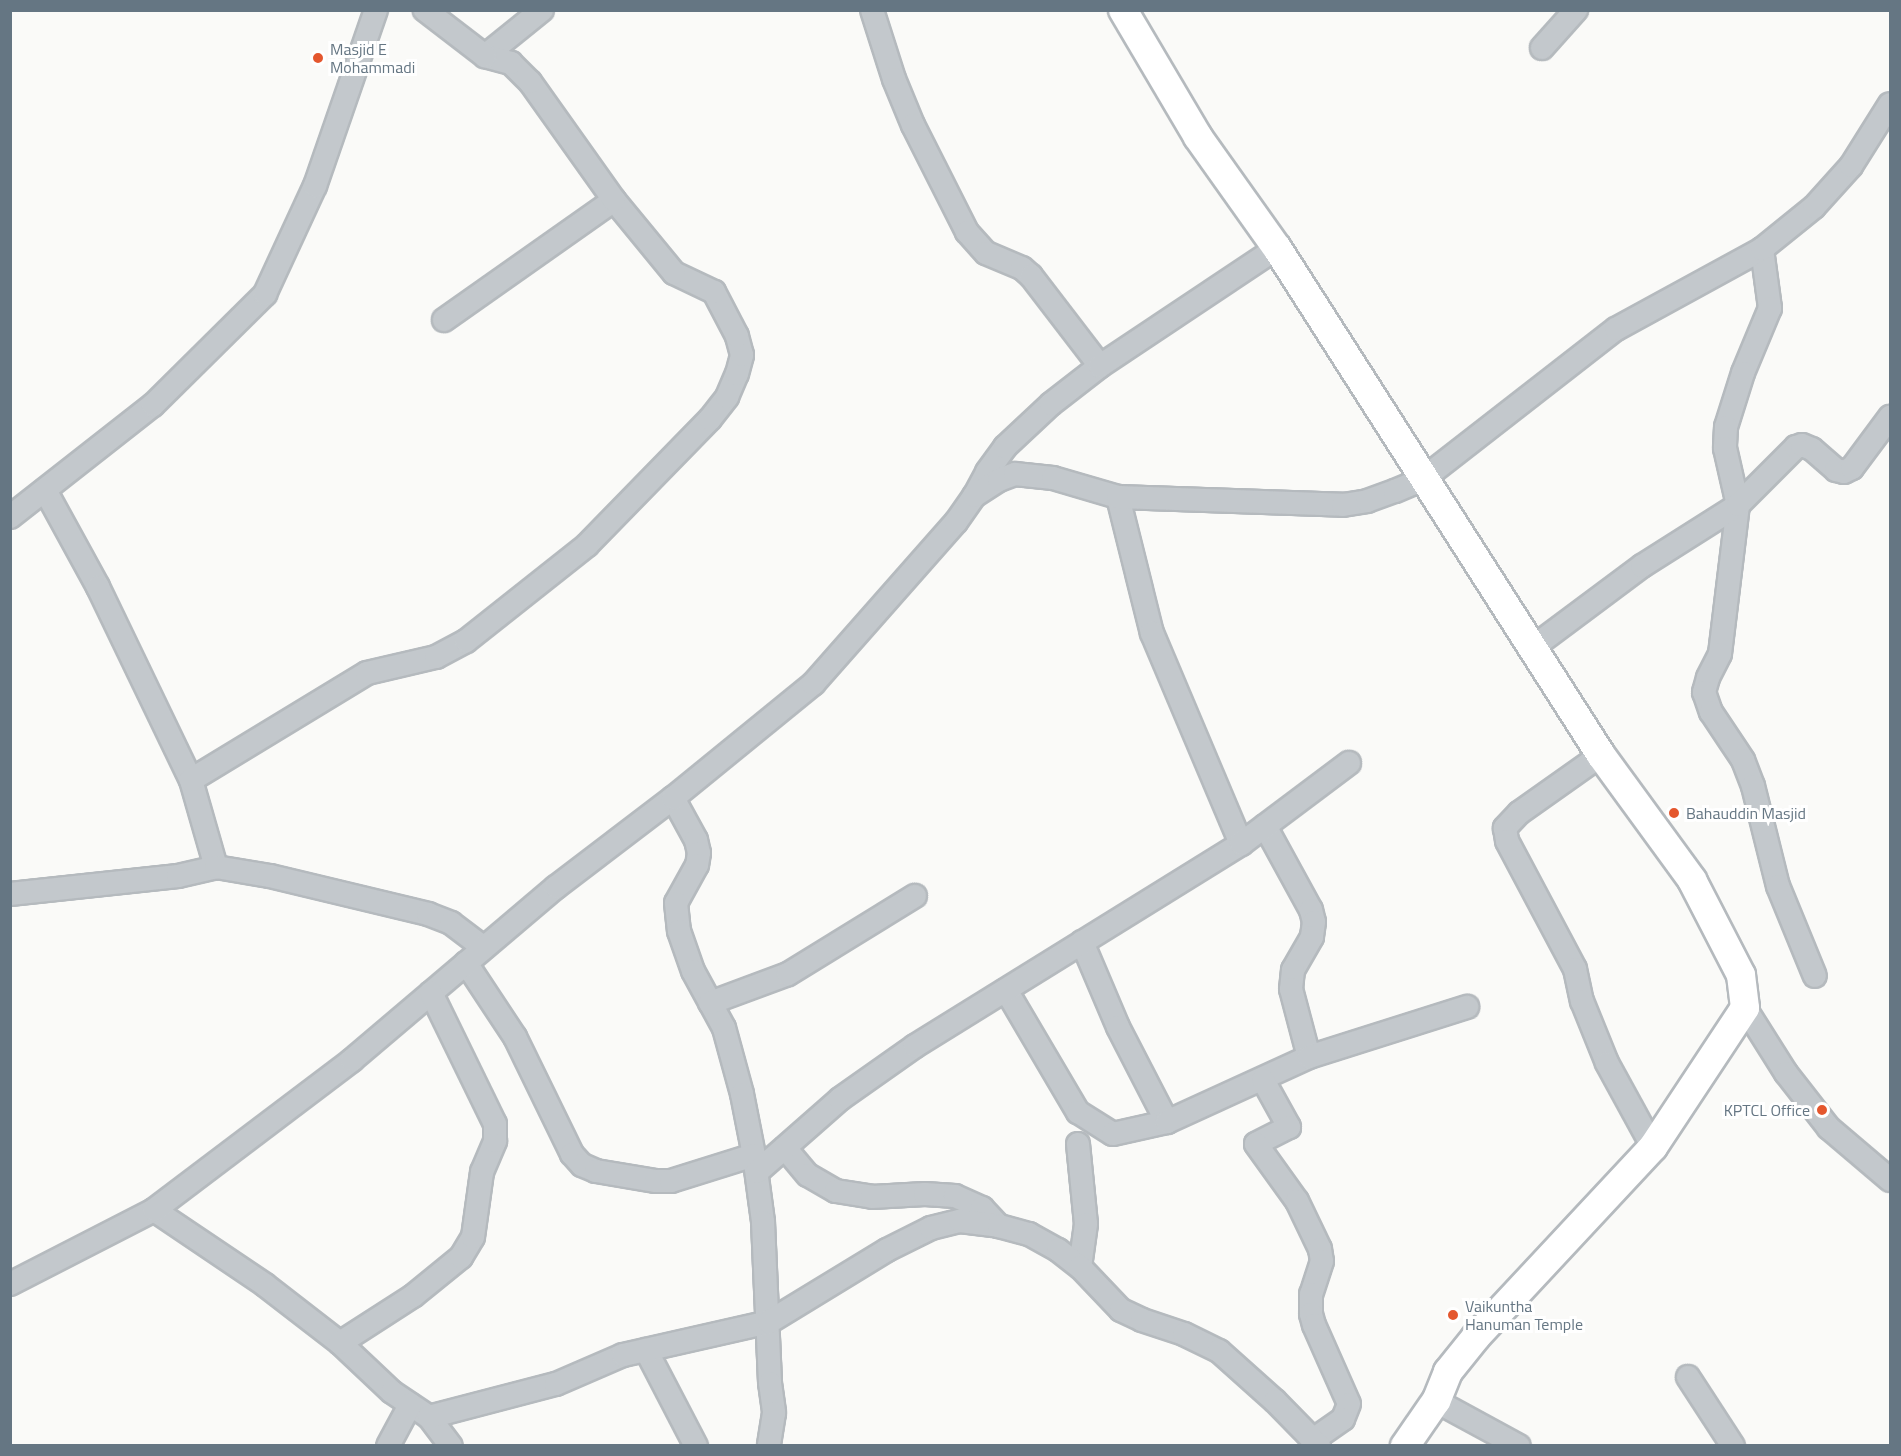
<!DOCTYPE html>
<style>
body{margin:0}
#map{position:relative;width:1901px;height:1456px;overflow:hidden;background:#fafaf8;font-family:"Titillium Web",sans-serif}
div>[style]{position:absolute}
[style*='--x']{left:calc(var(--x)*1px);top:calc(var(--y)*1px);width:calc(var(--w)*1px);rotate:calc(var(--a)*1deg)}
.roads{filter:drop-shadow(2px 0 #b5babe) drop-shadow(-2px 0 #b5babe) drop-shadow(0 2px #b5babe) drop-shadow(0 -2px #b5babe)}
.minor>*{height:22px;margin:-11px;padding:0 11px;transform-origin:11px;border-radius:11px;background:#c3c8cc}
.major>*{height:28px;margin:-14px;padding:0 14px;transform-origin:14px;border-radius:14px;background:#fff}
.dots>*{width:16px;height:16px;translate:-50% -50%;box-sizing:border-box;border:3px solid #fff;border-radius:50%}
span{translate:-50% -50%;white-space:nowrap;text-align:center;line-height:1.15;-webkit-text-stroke:6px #fff;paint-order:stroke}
.poi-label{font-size:16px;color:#657683}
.left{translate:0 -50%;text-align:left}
.right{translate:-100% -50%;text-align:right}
.frame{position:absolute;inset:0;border:12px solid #657683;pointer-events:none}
</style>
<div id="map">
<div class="roads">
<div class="minor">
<div style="--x:872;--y:10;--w:72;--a:72.3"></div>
<div style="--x:894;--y:79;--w:50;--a:67.6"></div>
<div style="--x:913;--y:125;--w:120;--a:63.2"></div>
<div style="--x:967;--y:232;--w:28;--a:48"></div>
<div style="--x:986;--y:253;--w:39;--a:23"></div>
<div style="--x:1022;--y:268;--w:12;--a:42"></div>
<div style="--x:1031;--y:276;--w:113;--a:52.5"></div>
<div style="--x:1542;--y:48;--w:51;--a:-48.2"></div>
<div style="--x:485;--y:56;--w:73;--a:-38.9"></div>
<div style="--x:1762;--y:249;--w:60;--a:82.3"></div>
<div style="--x:1770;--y:308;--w:70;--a:112.6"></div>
<div style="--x:1743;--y:373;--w:57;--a:107.5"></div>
<div style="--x:1726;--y:427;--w:21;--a:93"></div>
<div style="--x:1725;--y:448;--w:58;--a:77.2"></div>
<div style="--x:1738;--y:505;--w:150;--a:96.9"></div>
<div style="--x:1720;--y:654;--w:27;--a:117"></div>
<div style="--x:1708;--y:678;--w:15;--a:106"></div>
<div style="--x:1704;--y:692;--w:21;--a:71"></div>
<div style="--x:1711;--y:712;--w:58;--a:56.3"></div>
<div style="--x:1743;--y:760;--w:28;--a:69"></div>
<div style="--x:1753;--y:786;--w:103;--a:76"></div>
<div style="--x:1778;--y:886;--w:97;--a:67.7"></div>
<div style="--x:444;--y:320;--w:208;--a:-35.2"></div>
<div style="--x:45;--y:490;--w:111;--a:61.3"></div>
<div style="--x:98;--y:587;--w:214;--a:64.3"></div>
<div style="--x:191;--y:780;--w:91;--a:74"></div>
<div style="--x:975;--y:495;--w:26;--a:-62"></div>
<div style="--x:987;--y:472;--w:31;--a:-54"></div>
<div style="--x:1005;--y:447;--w:63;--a:-43.1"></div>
<div style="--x:1051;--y:404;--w:62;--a:-37.8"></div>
<div style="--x:1100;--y:366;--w:213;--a:-33.7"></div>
<div style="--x:1118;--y:497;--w:140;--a:76"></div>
<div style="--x:1152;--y:633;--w:229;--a:67.1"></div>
<div style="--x:10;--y:517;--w:182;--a:-38.1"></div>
<div style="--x:153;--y:405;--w:158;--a:-44.7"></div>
<div style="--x:265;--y:294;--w:119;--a:-65.2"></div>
<div style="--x:315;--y:186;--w:186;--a:-70.9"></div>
<div style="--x:1532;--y:648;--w:137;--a:-36.7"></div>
<div style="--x:1642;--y:566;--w:114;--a:-32.4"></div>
<div style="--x:1738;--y:505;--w:82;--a:-45"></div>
<div style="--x:1796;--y:447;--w:6;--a:-18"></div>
<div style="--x:1802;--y:445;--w:11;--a:22"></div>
<div style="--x:1812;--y:449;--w:32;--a:41"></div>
<div style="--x:1836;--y:470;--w:8;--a:14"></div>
<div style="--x:1844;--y:472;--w:9;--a:-27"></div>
<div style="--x:1852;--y:468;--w:64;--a:-53.3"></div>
<div style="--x:1601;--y:755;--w:100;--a:144.7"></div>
<div style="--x:1519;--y:813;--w:21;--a:133"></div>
<div style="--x:1505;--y:828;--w:13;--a:81"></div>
<div style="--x:1507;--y:841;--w:145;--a:62"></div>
<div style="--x:1575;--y:969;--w:33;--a:78"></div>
<div style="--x:1582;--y:1001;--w:67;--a:68"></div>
<div style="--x:1607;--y:1063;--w:96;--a:61.3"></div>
<div style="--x:191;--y:780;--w:206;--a:-31.3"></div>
<div style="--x:367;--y:673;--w:71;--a:-13.1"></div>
<div style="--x:436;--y:657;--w:34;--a:-28"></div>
<div style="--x:466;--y:641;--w:154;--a:-38.4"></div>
<div style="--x:587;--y:545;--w:176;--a:-45.7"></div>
<div style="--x:710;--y:419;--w:28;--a:-52"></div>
<div style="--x:727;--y:397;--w:25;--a:-67"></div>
<div style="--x:737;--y:374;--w:20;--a:-75"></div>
<div style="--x:742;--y:355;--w:20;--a:-105"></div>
<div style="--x:737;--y:336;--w:50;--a:-117.6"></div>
<div style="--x:714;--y:292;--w:44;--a:-154.6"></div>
<div style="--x:674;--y:273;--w:94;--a:-129.4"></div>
<div style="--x:614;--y:200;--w:145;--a:-125.4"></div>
<div style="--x:530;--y:82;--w:27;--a:-135"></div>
<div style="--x:511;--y:63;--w:27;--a:-165"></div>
<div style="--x:485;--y:56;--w:76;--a:-142.5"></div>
<div style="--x:673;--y:798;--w:48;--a:61.3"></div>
<div style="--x:696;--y:840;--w:13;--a:77"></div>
<div style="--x:699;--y:853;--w:12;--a:99"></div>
<div style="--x:697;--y:865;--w:43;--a:118.9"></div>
<div style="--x:676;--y:903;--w:28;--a:84"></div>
<div style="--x:679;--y:931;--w:42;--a:70.7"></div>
<div style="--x:693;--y:971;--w:65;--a:61.5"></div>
<div style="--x:724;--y:1028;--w:68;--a:74.7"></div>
<div style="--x:742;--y:1094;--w:62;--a:78.9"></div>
<div style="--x:754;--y:1155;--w:68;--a:82.3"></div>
<div style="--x:763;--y:1222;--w:161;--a:87.5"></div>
<div style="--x:770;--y:1383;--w:30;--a:82"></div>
<div style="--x:774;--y:1413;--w:33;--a:99"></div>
<div style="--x:1265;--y:826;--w:96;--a:61.3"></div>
<div style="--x:1311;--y:910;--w:12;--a:76"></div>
<div style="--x:1314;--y:922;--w:15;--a:98"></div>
<div style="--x:1312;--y:937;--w:38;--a:120"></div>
<div style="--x:1293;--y:970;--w:19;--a:96"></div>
<div style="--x:1291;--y:989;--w:70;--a:75.2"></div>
<div style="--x:10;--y:894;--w:169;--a:-6.1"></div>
<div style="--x:178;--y:876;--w:39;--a:-13"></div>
<div style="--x:216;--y:867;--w:55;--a:9.5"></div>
<div style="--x:270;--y:876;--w:163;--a:13.5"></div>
<div style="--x:428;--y:914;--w:25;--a:21"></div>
<div style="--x:451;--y:923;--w:41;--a:37.1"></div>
<div style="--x:1082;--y:942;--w:92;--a:67"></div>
<div style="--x:1118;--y:1027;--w:107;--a:62.7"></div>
<div style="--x:466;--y:963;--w:89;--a:56.5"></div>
<div style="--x:515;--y:1037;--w:130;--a:64"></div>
<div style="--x:572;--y:1154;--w:15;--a:48"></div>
<div style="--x:582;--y:1165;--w:15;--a:23"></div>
<div style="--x:596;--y:1171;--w:61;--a:9.5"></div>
<div style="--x:656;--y:1181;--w:15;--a:0"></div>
<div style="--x:671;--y:1181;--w:87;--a:-17.4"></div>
<div style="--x:1006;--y:990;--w:142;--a:59.5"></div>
<div style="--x:1078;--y:1112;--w:41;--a:32.2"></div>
<div style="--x:1113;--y:1134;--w:55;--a:-12.5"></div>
<div style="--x:1167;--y:1122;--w:156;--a:-24.6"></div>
<div style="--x:1309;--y:1057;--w:166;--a:-17.6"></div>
<div style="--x:710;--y:1003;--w:83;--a:-20.4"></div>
<div style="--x:788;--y:974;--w:149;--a:-31.6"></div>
<div style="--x:1745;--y:1008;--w:77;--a:57.8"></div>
<div style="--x:1786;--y:1073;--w:70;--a:52"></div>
<div style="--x:1829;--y:1128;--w:80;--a:40.4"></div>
<div style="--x:1263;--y:1080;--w:54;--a:61"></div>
<div style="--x:1289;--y:1127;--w:37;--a:153"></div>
<div style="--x:1256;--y:1144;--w:70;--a:54.3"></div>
<div style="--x:1297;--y:1201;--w:53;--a:64.4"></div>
<div style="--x:1320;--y:1249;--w:12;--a:81"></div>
<div style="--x:1322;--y:1261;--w:35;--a:108"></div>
<div style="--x:1311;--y:1294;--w:20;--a:90"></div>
<div style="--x:1311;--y:1314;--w:11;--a:75"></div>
<div style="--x:1314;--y:1325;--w:86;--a:66.1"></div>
<div style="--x:1349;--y:1404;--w:16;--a:112"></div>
<div style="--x:1343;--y:1419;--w:35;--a:145"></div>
<div style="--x:1078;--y:1144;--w:80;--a:84.3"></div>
<div style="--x:1086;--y:1224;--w:43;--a:97.9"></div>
<div style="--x:785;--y:1148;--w:35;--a:50"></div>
<div style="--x:808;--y:1175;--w:32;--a:30"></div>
<div style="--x:836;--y:1191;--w:36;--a:9"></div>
<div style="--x:872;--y:1197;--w:53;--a:-3.2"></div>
<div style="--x:925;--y:1194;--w:30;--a:4"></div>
<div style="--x:955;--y:1196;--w:30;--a:24"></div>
<div style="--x:982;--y:1208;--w:25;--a:47"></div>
<div style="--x:757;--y:1172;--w:111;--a:-41.3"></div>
<div style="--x:840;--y:1099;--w:92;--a:-35.2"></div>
<div style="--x:915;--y:1046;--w:384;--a:-31.8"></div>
<div style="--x:1241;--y:844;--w:135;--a:-36.9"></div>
<div style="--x:154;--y:1210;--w:134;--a:34"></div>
<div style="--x:265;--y:1285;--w:95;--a:37.7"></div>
<div style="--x:340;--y:1343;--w:71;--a:43.3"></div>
<div style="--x:392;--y:1392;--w:45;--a:34"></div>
<div style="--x:429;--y:1417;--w:36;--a:53"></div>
<div style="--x:10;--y:1284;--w:162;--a:-27.2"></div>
<div style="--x:154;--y:1210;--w:248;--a:-37.1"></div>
<div style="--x:352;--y:1060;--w:267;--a:-40.3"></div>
<div style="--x:556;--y:887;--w:147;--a:-37.3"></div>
<div style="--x:673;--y:798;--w:181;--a:-39.2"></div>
<div style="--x:813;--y:684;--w:216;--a:-48.6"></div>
<div style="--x:956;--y:522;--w:32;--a:-55"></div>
<div style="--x:974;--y:496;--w:30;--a:-33"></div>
<div style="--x:999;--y:480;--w:17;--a:-21"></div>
<div style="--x:1015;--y:474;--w:38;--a:6"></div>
<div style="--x:1053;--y:478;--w:68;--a:16.3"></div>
<div style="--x:1118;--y:497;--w:225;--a:2"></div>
<div style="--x:1343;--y:505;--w:24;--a:-9"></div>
<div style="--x:1367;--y:501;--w:30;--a:-20"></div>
<div style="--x:1395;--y:491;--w:30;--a:-23"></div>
<div style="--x:1423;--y:479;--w:244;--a:-37.9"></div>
<div style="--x:1616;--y:329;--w:166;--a:-28.7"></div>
<div style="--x:1762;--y:249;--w:67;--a:-38.9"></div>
<div style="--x:1814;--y:207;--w:55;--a:-47.9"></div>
<div style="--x:1851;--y:166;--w:73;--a:-57.8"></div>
<div style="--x:340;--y:1343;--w:87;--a:-32.8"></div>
<div style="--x:413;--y:1296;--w:62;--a:-39.1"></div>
<div style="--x:461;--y:1257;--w:23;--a:-59"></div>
<div style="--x:473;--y:1237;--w:66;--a:-82.1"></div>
<div style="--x:482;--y:1172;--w:34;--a:-67"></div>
<div style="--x:495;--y:1141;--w:17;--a:-90"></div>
<div style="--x:495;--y:1124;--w:146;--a:-116"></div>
<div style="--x:646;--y:1350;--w:108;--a:62.5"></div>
<div style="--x:1688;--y:1377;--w:82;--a:56.9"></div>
<div style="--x:1436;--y:1401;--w:94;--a:28.5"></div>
<div style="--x:429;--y:1417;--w:131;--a:-14.6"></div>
<div style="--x:556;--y:1384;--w:73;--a:-23.4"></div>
<div style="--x:623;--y:1355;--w:150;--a:-12.7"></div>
<div style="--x:769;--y:1322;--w:138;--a:-31.4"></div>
<div style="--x:887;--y:1250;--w:49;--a:-26.6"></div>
<div style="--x:931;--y:1228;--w:30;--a:-14"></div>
<div style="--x:960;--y:1221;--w:39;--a:7"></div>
<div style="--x:999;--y:1226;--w:31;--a:15"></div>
<div style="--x:1029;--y:1234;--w:33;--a:29"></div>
<div style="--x:1058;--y:1250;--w:28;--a:38"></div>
<div style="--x:1080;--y:1267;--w:59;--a:46.4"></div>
<div style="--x:1121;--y:1310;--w:23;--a:25"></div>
<div style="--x:1142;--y:1320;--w:44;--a:18.4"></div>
<div style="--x:1184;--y:1334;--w:39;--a:26"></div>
<div style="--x:1219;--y:1351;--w:75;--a:41.8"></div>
<div style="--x:1275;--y:1401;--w:63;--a:45.6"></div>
<div style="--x:388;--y:1446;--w:47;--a:-61.8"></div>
</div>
<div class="major">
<div style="--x:1123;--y:10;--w:147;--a:59.4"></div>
<div style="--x:1198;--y:137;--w:136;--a:54.6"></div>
<div style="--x:1277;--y:248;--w:602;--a:57.42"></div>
<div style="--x:1601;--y:755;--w:155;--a:53.9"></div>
<div style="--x:1692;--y:880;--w:107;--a:62.7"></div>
<div style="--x:1741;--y:975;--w:33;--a:83"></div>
<div style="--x:1745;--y:1008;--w:167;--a:123.5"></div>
<div style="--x:1653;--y:1147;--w:260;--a:133"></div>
<div style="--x:1476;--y:1337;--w:45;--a:128.7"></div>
<div style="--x:1448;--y:1372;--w:31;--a:112"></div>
<div style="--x:1436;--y:1401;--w:55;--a:124.6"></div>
</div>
</div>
<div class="dots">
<div style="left:318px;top:58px;background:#e4572e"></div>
<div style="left:1674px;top:813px;background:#e4572e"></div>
<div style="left:1822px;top:1110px;background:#e4572e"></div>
<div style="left:1453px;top:1315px;background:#e4572e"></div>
</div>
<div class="poi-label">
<span class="left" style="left:330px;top:58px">Masjid E<br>Mohammadi</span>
<span class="left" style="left:1686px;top:813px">Bahauddin Masjid</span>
<span class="right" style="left:1810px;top:1110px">KPTCL Office</span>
<span class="left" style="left:1465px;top:1315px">Vaikuntha<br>Hanuman Temple</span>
</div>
<div class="frame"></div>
</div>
